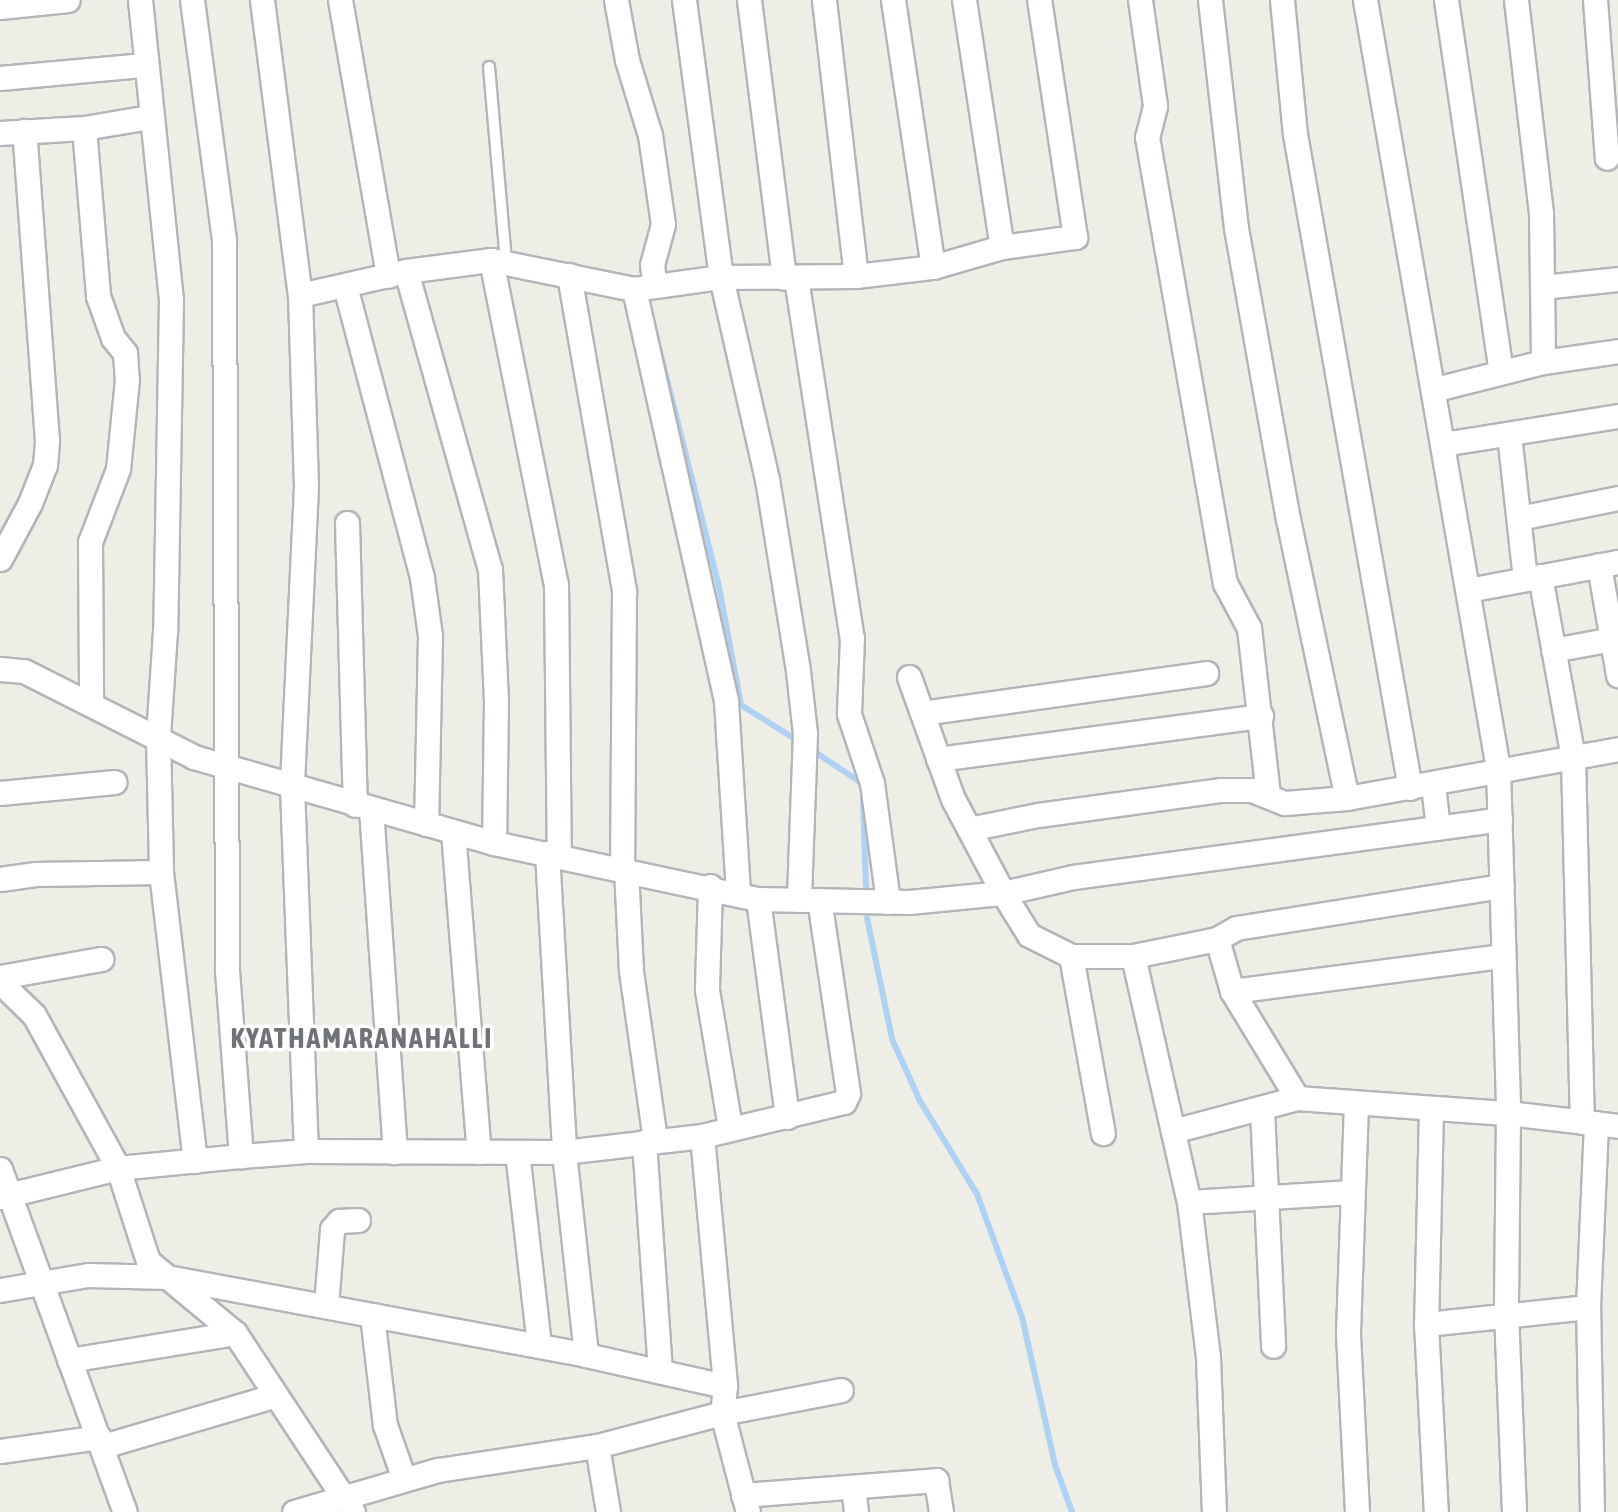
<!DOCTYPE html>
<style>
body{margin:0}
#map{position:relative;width:1618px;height:1512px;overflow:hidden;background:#eeede6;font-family:"Asap Condensed",sans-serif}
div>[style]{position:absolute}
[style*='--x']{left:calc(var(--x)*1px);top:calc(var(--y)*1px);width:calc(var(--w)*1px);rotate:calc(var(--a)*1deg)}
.stream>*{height:6px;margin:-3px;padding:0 3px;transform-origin:3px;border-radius:3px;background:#afd1f4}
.roads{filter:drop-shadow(2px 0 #b3b5b9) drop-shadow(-2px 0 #b3b5b9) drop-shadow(0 2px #b3b5b9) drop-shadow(0 -2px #b3b5b9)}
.lane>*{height:10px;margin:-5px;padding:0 5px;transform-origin:5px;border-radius:5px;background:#fff}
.street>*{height:23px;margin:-11.5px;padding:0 11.5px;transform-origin:11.5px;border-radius:11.5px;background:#fff}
span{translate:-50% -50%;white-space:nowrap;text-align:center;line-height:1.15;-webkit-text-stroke:7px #fff;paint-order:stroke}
.district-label{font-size:28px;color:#6f7276;font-weight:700;letter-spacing:2px}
</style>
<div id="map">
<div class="stream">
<div style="--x:651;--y:316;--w:274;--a:75.9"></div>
<div style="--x:718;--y:582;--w:125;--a:79.4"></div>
<div style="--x:741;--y:705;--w:70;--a:32.1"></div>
<div style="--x:809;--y:748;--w:65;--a:33.7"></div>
<div style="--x:863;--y:798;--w:91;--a:88.1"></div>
<div style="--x:867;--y:918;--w:124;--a:78.3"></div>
<div style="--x:892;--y:1039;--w:68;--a:65.7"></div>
<div style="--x:920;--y:1101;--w:109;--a:58.5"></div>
<div style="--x:977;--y:1194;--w:131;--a:69.9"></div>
<div style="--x:1022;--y:1317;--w:152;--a:77.4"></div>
<div style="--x:1055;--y:1465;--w:50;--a:70.1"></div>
</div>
<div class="roads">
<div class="lane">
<div style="--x:489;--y:67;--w:196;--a:85"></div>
</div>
<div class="street">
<div style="--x:140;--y:0;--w:302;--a:84.1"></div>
<div style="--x:171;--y:300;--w:331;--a:91"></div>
<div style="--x:165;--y:631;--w:106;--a:93.8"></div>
<div style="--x:158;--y:737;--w:135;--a:88.7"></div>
<div style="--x:161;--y:872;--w:291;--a:83.3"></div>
<div style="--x:192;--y:0;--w:243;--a:82.4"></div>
<div style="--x:224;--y:241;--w:729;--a:89.76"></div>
<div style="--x:227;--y:970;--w:187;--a:85.7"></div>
<div style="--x:262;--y:0;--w:297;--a:82.7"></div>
<div style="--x:300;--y:295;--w:191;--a:88.2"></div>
<div style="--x:306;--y:486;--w:302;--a:92.7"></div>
<div style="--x:292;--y:788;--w:363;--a:87.8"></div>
<div style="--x:340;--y:0;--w:280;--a:80.1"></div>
<div style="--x:616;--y:0;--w:61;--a:79.6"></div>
<div style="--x:627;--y:60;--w:78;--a:73"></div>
<div style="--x:650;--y:135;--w:90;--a:81.7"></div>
<div style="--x:663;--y:224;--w:42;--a:105"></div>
<div style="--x:652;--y:265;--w:21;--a:82"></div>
<div style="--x:684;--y:0;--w:279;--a:82.4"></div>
<div style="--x:721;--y:277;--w:207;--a:77.2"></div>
<div style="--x:767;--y:479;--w:194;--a:80.8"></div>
<div style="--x:798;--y:671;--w:62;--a:83.6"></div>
<div style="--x:805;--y:733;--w:167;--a:92.1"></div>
<div style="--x:749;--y:0;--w:280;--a:82.8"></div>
<div style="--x:824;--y:0;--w:278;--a:83.4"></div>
<div style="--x:893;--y:0;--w:270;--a:81.5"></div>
<div style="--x:964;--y:0;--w:250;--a:81.3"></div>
<div style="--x:1140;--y:0;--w:107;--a:81.9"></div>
<div style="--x:1155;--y:106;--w:32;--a:104"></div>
<div style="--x:1147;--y:137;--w:453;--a:80.1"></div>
<div style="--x:1225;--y:583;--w:51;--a:61.9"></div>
<div style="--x:1249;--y:628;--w:167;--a:83.5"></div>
<div style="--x:1210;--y:0;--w:229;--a:83.5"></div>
<div style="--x:1236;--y:228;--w:296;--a:79.9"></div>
<div style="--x:1288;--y:519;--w:285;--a:78.1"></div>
<div style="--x:1282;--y:0;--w:135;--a:84.5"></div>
<div style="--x:1295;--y:134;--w:664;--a:80.03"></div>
<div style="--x:1365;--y:0;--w:779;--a:80.18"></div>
<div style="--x:1498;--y:768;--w:345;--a:88.3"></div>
<div style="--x:1508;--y:1113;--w:199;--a:90.6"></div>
<div style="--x:1506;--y:1312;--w:200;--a:87.7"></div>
<div style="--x:1446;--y:0;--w:376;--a:81.6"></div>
<div style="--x:1516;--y:0;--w:214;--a:83.3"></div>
<div style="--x:1541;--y:213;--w:149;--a:89.2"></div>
<div style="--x:1595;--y:0;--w:158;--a:85.7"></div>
<div style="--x:0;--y:7;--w:68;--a:-5.9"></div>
<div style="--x:0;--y:78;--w:145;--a:-5.2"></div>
<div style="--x:84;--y:128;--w:169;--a:85.2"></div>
<div style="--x:98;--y:296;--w:45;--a:70.3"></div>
<div style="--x:113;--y:338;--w:19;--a:51"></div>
<div style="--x:125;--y:353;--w:26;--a:86"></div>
<div style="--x:127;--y:379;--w:90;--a:95.7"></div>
<div style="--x:118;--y:469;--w:78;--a:111"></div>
<div style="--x:90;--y:542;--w:162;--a:89.6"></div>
<div style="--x:0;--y:133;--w:84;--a:-3.4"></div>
<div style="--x:84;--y:128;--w:67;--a:-9.5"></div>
<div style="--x:491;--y:260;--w:330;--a:78.7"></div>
<div style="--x:556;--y:584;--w:272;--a:89.4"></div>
<div style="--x:406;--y:271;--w:310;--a:74.3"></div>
<div style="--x:490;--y:569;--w:133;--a:87.4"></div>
<div style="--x:496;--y:702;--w:141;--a:90.8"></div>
<div style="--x:569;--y:275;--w:321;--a:80.1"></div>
<div style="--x:624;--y:591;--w:277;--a:90.4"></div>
<div style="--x:796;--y:278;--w:364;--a:81.2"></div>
<div style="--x:852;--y:638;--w:76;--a:92.3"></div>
<div style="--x:849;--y:714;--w:73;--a:71.6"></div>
<div style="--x:872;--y:783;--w:120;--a:82.3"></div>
<div style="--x:345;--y:286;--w:302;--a:75.2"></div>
<div style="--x:422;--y:578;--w:59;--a:82.1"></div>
<div style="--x:430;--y:636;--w:188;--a:91.2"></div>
<div style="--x:1542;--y:287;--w:76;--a:-6"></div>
<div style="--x:634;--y:289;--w:422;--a:77.4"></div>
<div style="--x:726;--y:701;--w:192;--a:86.4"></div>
<div style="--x:300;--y:295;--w:109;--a:-12.8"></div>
<div style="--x:406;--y:271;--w:86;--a:-7.4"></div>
<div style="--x:491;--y:260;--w:146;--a:11.5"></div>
<div style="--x:634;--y:289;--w:88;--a:-7.9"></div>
<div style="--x:721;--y:277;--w:135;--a:-0.4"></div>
<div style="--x:856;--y:276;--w:78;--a:-6.7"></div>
<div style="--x:933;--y:267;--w:72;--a:-16.2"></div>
<div style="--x:1002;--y:247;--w:74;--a:-7.8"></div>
<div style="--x:1075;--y:237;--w:240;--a:-98.6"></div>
<div style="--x:1436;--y:389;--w:110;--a:-14.2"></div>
<div style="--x:1543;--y:362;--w:76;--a:-8.3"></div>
<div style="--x:1509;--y:434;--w:146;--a:83.7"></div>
<div style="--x:1443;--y:444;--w:177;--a:-9.1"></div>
<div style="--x:1519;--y:518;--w:101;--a:-11.4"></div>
<div style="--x:347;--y:523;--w:282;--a:88.4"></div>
<div style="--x:0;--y:559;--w:64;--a:-61.8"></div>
<div style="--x:30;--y:503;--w:41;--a:-68.5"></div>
<div style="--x:45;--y:465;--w:24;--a:-85"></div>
<div style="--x:47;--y:441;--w:311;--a:-94.2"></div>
<div style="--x:1599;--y:565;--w:112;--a:80.2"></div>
<div style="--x:1540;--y:576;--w:185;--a:79.7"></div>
<div style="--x:1573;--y:758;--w:364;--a:88.6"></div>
<div style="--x:1468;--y:590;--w:153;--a:-10.6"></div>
<div style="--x:1553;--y:650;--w:66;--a:-10.5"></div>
<div style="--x:0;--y:669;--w:24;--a:5"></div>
<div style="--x:24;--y:671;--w:191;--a:26.8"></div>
<div style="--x:194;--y:757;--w:312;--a:16"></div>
<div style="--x:494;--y:843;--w:270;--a:12"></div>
<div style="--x:758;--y:899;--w:151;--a:1.1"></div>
<div style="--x:909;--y:902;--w:94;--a:-5.5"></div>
<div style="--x:1003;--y:893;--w:49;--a:58.2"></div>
<div style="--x:1029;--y:935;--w:47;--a:26.6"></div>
<div style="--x:1071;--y:956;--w:62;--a:0"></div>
<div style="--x:1133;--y:956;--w:86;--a:-11.4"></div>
<div style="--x:1217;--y:939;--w:54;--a:73.9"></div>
<div style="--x:1232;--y:991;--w:125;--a:58.7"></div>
<div style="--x:1297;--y:1098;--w:212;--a:4.1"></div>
<div style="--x:1508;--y:1113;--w:111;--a:6.7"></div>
<div style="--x:909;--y:677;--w:130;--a:70.2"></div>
<div style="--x:953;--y:799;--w:106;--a:62"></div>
<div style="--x:1003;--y:893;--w:72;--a:-12.9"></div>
<div style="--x:1073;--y:877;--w:431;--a:-7.7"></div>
<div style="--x:922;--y:713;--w:287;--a:-8"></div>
<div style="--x:938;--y:759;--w:326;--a:-7.6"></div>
<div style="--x:1433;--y:785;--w:43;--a:83.4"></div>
<div style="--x:0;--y:793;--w:115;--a:-5.5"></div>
<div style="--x:371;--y:809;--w:344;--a:86"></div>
<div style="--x:969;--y:829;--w:70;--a:-11.5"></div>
<div style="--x:1038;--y:815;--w:185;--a:-7.8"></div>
<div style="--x:1221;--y:790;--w:31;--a:0"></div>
<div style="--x:1252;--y:790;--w:35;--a:22"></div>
<div style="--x:1285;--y:803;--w:62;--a:-4.6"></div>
<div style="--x:1347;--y:798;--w:275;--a:-10.2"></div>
<div style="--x:453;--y:832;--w:321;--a:85.4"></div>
<div style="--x:547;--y:853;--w:299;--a:86.7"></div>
<div style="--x:564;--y:1152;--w:204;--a:83.8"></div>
<div style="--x:626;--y:869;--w:102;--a:87.2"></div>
<div style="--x:631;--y:971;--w:171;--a:81.9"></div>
<div style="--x:0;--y:879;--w:36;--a:-8"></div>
<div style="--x:36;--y:874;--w:125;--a:-0.9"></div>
<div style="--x:710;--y:886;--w:104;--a:91.7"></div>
<div style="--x:707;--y:990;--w:139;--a:80.5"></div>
<div style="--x:758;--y:899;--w:220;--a:82.4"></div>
<div style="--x:1217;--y:939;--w:22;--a:-30"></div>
<div style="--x:1236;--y:928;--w:269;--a:-9"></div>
<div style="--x:1071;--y:956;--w:180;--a:79.8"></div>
<div style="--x:1133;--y:956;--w:252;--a:77.2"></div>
<div style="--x:1189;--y:1202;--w:156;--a:83"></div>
<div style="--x:1208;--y:1357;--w:155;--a:87.8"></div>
<div style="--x:0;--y:977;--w:103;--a:-10.1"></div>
<div style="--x:0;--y:982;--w:47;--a:44.1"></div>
<div style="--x:34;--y:1015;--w:175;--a:61.2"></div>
<div style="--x:118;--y:1168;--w:98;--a:72.1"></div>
<div style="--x:148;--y:1261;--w:113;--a:39.6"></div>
<div style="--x:235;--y:1333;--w:214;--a:56.6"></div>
<div style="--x:1232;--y:991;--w:273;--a:-7.4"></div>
<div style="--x:1356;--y:1103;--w:231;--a:92"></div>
<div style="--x:1348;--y:1334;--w:178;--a:87.1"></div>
<div style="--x:1431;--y:1108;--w:216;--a:91.3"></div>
<div style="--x:1426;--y:1324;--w:188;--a:87"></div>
<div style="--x:1262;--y:1110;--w:236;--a:87.3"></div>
<div style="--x:1173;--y:1131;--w:128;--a:-14.9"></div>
<div style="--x:702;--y:1136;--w:251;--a:84.7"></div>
<div style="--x:725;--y:1386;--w:27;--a:96"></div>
<div style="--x:722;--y:1413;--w:102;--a:75.3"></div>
<div style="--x:644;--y:1142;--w:230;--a:86"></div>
<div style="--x:517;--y:1152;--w:195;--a:83.5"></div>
<div style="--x:0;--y:1169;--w:365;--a:70"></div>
<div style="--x:0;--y:1197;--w:122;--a:-13.8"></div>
<div style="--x:118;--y:1168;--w:124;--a:-5.6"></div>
<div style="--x:241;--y:1156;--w:65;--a:-4.4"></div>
<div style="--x:306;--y:1151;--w:258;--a:0.2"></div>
<div style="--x:564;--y:1152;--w:139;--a:-6.6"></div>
<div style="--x:702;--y:1136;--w:146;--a:-13.5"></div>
<div style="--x:844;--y:1102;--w:10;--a:-66"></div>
<div style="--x:848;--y:1093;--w:195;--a:-98.5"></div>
<div style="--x:1189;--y:1202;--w:163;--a:-3.5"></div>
<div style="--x:0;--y:1290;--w:89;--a:-9.7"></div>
<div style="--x:88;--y:1275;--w:79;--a:1.5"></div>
<div style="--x:167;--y:1277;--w:426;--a:10.5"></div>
<div style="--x:586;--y:1355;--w:142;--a:12.6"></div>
<div style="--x:326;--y:1306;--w:77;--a:-85.5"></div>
<div style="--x:332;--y:1229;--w:11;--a:-49"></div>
<div style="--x:339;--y:1221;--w:19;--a:-3"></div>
<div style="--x:372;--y:1315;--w:111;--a:83.3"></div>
<div style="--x:385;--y:1425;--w:57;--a:70.6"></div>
<div style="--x:1426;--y:1324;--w:163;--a:-6"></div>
<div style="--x:69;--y:1360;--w:168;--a:-9.2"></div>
<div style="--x:103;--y:1446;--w:180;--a:-16.4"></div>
<div style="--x:597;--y:1446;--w:67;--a:80.5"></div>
<div style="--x:0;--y:1451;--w:100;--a:-8"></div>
<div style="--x:853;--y:1487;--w:25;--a:83"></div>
<div style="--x:743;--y:1495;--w:194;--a:-4.4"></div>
<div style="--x:936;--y:1480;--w:32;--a:81"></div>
<div style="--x:294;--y:1512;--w:150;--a:-16.3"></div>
<div style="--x:438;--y:1470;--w:161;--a:-8.6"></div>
<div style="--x:597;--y:1446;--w:129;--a:-14.8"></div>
<div style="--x:722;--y:1413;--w:121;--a:-10.9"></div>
<div style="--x:1592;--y:1512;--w:205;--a:-91.1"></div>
<div style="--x:1588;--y:1307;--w:184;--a:-87.5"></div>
</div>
</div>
<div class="district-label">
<span style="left:362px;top:1038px">KYATHAMARANAHALLI</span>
</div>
</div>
